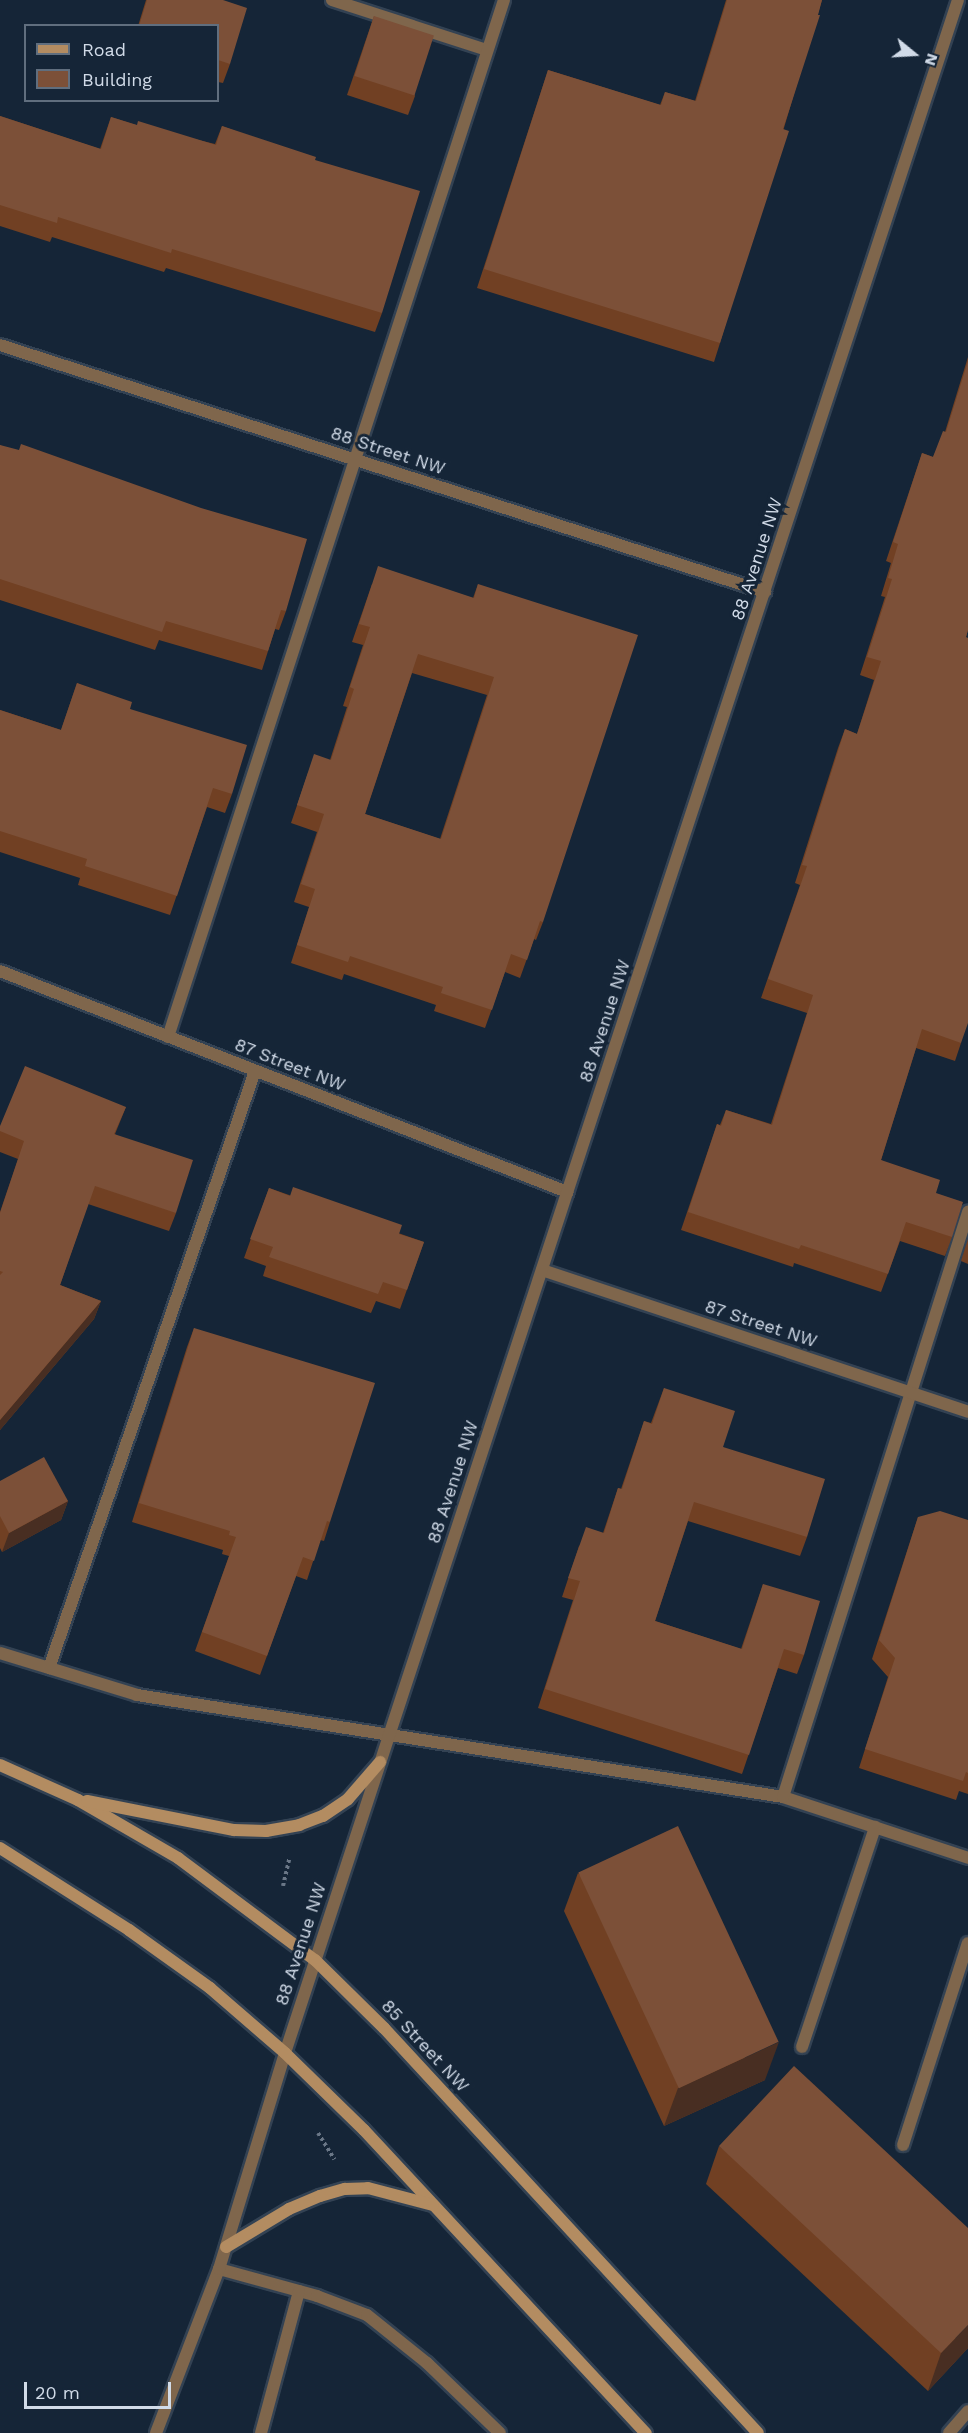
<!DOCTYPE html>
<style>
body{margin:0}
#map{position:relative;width:968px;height:2433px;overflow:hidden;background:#152537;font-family:"Work Sans",sans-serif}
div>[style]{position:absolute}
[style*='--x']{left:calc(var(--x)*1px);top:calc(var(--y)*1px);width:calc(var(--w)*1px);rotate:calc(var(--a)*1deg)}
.path>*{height:4px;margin-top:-2px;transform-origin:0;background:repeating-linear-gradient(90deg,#6a7787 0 3px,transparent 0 6px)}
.roads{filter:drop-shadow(2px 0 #334253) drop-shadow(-2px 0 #334253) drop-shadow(0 2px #334253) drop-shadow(0 -2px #334253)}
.lane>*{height:12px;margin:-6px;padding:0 6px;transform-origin:6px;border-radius:6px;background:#7f664c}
.street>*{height:12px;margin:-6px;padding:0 6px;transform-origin:6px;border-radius:6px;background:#7f664c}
.secondary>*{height:12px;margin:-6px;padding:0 6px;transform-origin:6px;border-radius:6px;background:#b38c61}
.wall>*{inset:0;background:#714023}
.shaded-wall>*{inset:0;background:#482e22}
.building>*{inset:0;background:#7c5038;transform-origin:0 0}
span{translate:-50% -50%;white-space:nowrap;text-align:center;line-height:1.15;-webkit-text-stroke:6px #152537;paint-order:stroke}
.street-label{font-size:18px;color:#d1dbe8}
.legend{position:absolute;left:24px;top:24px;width:195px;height:78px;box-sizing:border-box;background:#152537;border:2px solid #606e7e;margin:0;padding:8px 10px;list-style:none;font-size:18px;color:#d1dbe8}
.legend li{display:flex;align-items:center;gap:12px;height:30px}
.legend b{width:30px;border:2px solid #606e7e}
.north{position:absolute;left:884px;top:24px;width:60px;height:60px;-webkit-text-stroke:4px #152537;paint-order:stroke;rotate:108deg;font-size:16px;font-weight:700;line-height:24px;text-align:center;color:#d1dbe8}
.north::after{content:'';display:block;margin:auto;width:21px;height:27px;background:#d1dbe8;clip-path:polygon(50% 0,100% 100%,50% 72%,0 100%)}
.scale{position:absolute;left:24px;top:2382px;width:147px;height:27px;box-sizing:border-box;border:3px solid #d1dbe8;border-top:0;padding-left:8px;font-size:18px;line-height:21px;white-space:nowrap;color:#d1dbe8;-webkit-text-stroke:4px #152537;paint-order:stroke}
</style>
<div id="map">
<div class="path">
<div style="--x:283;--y:1886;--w:28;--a:-77"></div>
<div style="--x:318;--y:2133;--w:31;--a:58"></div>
</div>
<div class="roads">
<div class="lane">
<div style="--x:332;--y:0;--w:163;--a:17.9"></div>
<div style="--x:168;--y:1037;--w:1090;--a:-72.05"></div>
<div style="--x:0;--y:1653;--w:143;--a:17"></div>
<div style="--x:137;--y:1695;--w:654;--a:8.97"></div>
<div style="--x:783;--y:1797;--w:195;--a:18.2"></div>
<div style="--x:49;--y:1668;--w:632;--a:-70.96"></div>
<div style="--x:783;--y:1797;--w:614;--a:-72.45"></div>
<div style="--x:802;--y:2047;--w:232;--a:-71.6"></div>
<div style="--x:903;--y:2145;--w:212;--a:-72.2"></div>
<div style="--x:219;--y:2269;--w:102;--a:15.4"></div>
<div style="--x:317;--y:2296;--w:53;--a:20.8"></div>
<div style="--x:367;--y:2315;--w:77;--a:38.7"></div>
<div style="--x:427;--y:2363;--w:101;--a:43.8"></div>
<div style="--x:156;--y:2433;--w:176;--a:-69"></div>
<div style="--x:219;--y:2269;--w:226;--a:-73"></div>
<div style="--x:261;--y:2433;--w:147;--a:-75"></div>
<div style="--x:949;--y:2433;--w:29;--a:-49"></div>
</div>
<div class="street">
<div style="--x:0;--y:345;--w:804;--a:17.89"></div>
<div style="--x:0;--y:971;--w:609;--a:21.29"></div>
<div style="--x:542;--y:1270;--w:449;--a:18.4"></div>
<div style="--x:285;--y:2053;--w:2160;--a:-71.85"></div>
</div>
<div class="secondary">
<div style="--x:0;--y:1765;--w:85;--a:24.2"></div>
<div style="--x:78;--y:1800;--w:116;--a:30.1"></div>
<div style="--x:178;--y:1858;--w:171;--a:36.7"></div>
<div style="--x:315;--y:1960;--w:97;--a:44.6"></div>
<div style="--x:384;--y:2028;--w:551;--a:47.28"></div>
<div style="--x:87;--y:1801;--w:150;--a:11.2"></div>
<div style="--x:234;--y:1830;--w:32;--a:2"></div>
<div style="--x:266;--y:1831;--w:34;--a:-10"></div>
<div style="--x:299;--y:1825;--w:26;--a:-21"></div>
<div style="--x:323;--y:1816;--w:30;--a:-34"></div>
<div style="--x:348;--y:1799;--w:49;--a:-49.1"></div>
<div style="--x:0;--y:1848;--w:153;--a:32.4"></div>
<div style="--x:129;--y:1930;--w:100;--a:35.6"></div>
<div style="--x:210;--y:1988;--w:99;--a:40.9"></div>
<div style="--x:285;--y:2053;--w:110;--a:44.3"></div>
<div style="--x:364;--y:2130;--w:414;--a:47.1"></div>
<div style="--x:226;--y:2247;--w:74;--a:-31.1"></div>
<div style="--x:289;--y:2209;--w:34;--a:-23"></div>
<div style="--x:320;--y:2196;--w:26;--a:-16"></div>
<div style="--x:345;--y:2189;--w:23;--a:-2"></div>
<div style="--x:368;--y:2188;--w:67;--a:14.7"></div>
</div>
</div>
<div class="wall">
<div style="clip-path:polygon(146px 0,223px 0,230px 64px,223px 83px,218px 82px,218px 26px,138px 26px)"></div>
<div style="clip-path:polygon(726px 0,822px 0,720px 343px,714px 362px,477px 288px,548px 70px,660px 105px,665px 92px,695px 101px)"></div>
<div style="clip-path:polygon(374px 16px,415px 96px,408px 115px,347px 95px)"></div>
<div style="clip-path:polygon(0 116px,100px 149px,111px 117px,136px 125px,215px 144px,222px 126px,315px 160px,382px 313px,375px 332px,166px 268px,164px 272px,52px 237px,50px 242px,0 226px)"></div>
<div style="clip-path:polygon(968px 357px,968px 630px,966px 637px,961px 1043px,955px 1061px,916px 1048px,881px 1160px,936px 1193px,952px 1237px,945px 1256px,900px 1241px,881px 1292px,794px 1263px,793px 1267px,681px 1230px,717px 1124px,720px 1125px,726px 1110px,771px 1124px,807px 1013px,761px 998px,800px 885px,795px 883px,838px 748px,845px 729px,857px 734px,874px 680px,860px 675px,885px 597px,881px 596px,891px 563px,886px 561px,922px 453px,933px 457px,945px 432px)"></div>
<div style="clip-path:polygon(0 445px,286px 611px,279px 630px,275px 629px,262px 670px,159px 640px,155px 650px,0 600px)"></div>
<div style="clip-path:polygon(evenodd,372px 584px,473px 598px,478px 584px,543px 922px,536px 940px,534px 939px,520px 978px,505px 972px,485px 1028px,434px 1011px,436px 1005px,344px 974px,342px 980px,291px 963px,309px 907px,294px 902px,317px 832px,291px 823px,308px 773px,330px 760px,347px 707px,343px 706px,363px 645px,352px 642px,372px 584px,412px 673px,487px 695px,440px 839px,365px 814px,412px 673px)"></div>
<div style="clip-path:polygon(77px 683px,130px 709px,232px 794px,225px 813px,207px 807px,170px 915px,78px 885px,80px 878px,0 852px,0 710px,61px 730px)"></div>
<div style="clip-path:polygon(126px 1107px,115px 1134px,176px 1213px,169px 1231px,88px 1204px,60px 1285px,101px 1301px,94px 1319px,0 1430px,0 1212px,18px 1159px,0 1152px,0 1126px)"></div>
<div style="clip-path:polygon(269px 1188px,424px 1242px,400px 1309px,376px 1301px,371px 1313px,263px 1276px,266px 1266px,244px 1258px)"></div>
<div style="clip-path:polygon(968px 1239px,968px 1264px,961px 1261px)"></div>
<div style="clip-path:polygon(194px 1328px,330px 1522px,324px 1541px,320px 1540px,307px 1580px,296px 1576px,260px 1675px,195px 1651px,229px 1556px,222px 1554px,223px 1550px,132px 1522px,187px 1347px)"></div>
<div style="clip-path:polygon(664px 1388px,723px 1447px,807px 1537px,800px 1556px,688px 1521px,655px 1621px,741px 1649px,763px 1584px,804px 1655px,797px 1674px,778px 1668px,742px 1774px,538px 1708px,573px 1600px,562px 1597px,579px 1546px,603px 1533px,618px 1488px,621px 1489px,644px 1421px,651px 1423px)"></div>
<div style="clip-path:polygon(0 1481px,68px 1501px,61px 1520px,2px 1552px,0 1548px)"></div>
<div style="clip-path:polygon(918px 1517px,968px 1520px,968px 1794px,959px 1791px,956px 1800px,859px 1768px,888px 1677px,872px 1659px)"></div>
<div style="clip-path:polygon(578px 1873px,765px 2080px,664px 2126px,564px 1911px)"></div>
<div style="clip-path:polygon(719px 2146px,968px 2348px,928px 2391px,706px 2184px)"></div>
</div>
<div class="shaded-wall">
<div style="clip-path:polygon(101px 1301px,94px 1319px,0 1430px,0 1420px)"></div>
<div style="clip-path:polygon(68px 1501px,61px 1520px,2px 1552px,9px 1533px)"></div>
<div style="clip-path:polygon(779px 2042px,765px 2080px,664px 2126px,678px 2088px)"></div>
<div style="clip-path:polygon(968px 2325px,968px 2348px,928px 2391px,941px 2353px)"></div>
</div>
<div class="building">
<div style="clip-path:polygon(147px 0,223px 0,247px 8px,230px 64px,218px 60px,218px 26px,139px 26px)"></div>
<div style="clip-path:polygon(727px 0,822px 0,818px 15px,820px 15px,783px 129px,789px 131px,720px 343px,484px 269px,548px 70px,661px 105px,665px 92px,696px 101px)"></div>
<div style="left:374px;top:16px;width:63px;height:63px;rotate:18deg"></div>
<div style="clip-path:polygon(0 116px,101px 149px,111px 117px,137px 125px,138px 121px,216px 145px,222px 126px,316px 157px,315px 160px,420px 191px,382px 313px,172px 249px,171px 253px,58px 217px,57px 223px,0 205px)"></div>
<div style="clip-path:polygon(968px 361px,968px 630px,966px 637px,968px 638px,968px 1023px,961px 1043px,922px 1029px,881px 1160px,940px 1180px,936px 1193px,963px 1202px,952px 1237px,906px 1222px,888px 1274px,801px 1245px,799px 1249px,688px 1212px,717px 1124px,721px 1126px,726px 1110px,772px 1125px,813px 995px,768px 979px,807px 866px,802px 865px,845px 729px,857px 734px,881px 661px,867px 657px,892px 579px,888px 578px,898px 544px,893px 542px,922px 453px,933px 457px,943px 431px,946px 432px)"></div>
<div style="clip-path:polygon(21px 444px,201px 508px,307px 539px,286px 611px,281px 610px,268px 651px,166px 621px,162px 632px,0 579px,0 445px,19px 450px)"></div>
<div style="clip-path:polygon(evenodd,378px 566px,474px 598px,478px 584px,638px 635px,543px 922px,540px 921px,527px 960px,511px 954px,492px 1010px,441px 993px,443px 987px,350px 956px,348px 962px,297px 945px,315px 889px,301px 884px,324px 814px,297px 805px,314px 754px,331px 760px,354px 689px,350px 687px,370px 627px,359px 624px,378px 566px,418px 654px,494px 677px,441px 839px,365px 814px,418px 654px)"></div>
<div style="clip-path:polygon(77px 683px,132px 702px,130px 709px,247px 745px,232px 794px,213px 788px,177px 896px,85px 866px,87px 859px,0 831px,0 710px,61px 730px)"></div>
<div style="clip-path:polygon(25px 1066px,126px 1107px,114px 1134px,193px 1160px,176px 1213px,95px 1186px,60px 1285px,101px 1301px,0 1420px,0 1275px,3px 1272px,0 1271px,0 1213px,24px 1141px,0 1131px,0 1126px)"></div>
<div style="clip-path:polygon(293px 1187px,402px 1225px,399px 1234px,424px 1242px,407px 1290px,383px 1282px,378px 1294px,269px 1257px,273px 1247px,250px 1239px,269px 1188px,290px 1196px)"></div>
<div style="clip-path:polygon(194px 1328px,375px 1383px,330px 1522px,327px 1521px,314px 1561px,303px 1557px,267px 1656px,202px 1632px,236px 1537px,229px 1535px,230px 1531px,139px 1503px)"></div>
<div style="clip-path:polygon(664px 1388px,735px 1411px,723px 1447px,825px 1479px,807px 1537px,694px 1502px,655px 1621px,742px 1649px,763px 1584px,820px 1601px,804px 1655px,784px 1649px,749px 1755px,545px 1689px,580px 1581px,568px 1578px,586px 1527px,604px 1533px,618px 1488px,622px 1489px,644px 1421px,652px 1424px)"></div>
<div style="clip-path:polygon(44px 1457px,68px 1501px,9px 1533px,0 1516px,0 1481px)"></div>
<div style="clip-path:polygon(940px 1511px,968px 1520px,968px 1773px,966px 1772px,963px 1781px,865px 1749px,895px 1658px,879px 1640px,918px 1517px)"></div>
<div style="left:678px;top:1826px;width:238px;height:110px;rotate:65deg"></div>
<div style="clip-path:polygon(794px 2066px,968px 2228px,968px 2325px,941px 2353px,719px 2146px)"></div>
</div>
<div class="street-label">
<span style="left:388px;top:451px;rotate:18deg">88 Street NW</span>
<span style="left:757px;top:559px;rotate:-72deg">88 Avenue NW</span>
<span style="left:605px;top:1021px;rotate:-72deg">88 Avenue NW</span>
<span style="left:290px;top:1065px;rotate:21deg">87 Street NW</span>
<span style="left:761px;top:1324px;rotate:18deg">87 Street NW</span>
<span style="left:453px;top:1482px;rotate:-72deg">88 Avenue NW</span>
<span style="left:301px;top:1944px;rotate:-72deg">88 Avenue NW</span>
<span style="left:425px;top:2046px;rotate:47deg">85 Street NW</span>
</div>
<ul class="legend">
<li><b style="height:8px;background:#b38c61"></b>Road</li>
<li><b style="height:16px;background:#7c5038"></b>Building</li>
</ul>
<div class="north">N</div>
<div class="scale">20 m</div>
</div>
